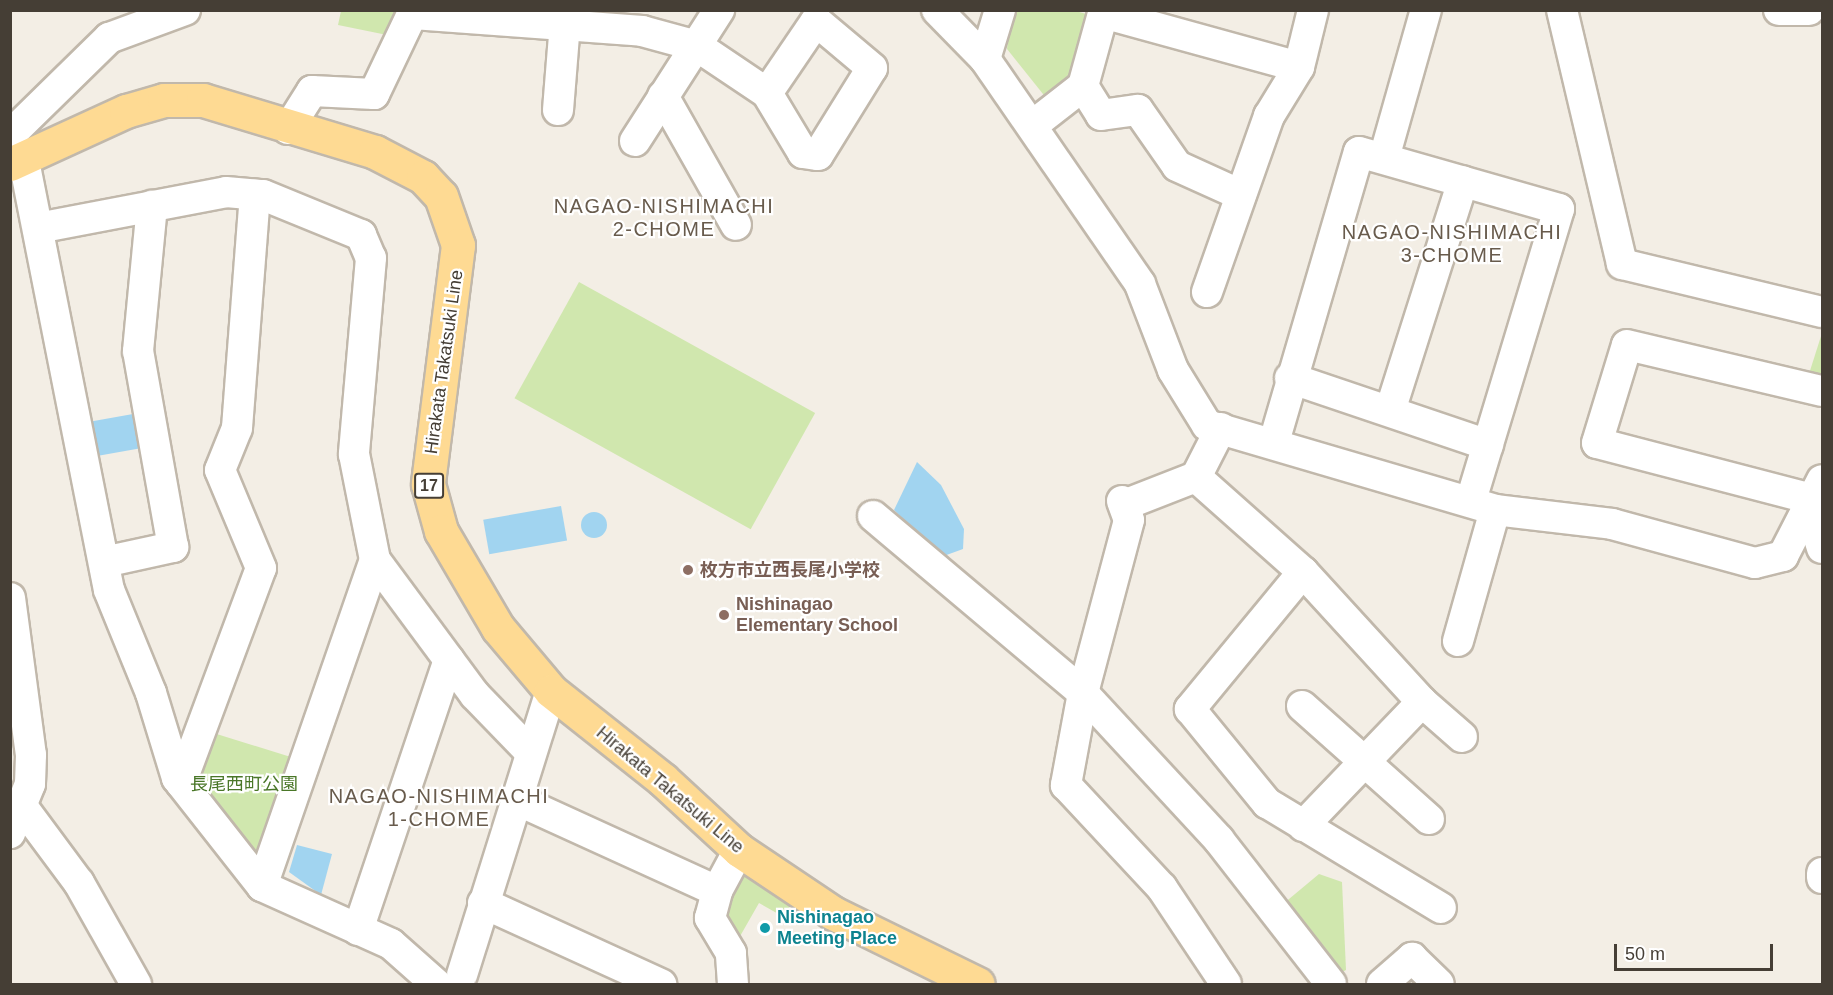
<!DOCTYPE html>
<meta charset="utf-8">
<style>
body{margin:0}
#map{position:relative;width:1833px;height:995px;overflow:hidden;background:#f3eee5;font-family:Arial,"Noto Sans JP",sans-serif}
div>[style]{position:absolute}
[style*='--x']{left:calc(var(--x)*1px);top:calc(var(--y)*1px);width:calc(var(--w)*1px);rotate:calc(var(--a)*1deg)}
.green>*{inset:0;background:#d0e7ae;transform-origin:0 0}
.water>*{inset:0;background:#a1d4f0;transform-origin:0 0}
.round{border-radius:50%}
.roads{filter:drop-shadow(2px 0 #c1b8ab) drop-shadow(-2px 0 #c1b8ab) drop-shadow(0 2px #c1b8ab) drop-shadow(0 -2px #c1b8ab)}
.minor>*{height:30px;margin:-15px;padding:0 15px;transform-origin:15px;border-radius:15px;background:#fff}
.major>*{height:33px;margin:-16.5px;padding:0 16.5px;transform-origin:16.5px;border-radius:16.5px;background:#feda93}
.dots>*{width:16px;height:16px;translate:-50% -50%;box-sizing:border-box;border:3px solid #fff;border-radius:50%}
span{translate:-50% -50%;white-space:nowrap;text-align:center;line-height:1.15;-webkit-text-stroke:4.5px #fff;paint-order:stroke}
.shield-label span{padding:2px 4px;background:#fff;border:2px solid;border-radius:4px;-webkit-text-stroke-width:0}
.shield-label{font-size:16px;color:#453e35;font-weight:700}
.street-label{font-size:18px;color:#453e35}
.education-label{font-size:18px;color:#785e54;font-weight:700}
.left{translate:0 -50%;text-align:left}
.park-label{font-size:18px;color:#4a7728}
.culture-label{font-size:18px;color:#0d838f;font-weight:700}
.neighbourhood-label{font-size:20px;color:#685b4c;letter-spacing:1.5px}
.frame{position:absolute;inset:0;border:12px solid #453e35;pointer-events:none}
.scale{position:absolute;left:1614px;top:944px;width:159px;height:27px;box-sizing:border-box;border:3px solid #453e35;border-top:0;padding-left:8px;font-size:18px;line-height:21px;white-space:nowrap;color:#453e35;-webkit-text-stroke:4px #fff;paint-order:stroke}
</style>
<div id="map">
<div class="green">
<div style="clip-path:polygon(1072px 10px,1090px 15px,1075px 78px,1047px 99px,1007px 49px,1011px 11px)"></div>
<div style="clip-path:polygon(341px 11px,401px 11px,392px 36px,338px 25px)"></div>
<div style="left:579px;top:282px;width:270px;height:133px;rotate:29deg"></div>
<div style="clip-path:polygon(1822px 333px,1822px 380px,1808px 377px)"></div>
<div style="clip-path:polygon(207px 731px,294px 758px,264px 853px,250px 854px,196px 788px)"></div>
<div style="clip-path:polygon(744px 868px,800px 901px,789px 920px,759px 903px,739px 938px,720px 908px)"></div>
<div style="clip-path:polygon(1319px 874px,1342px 882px,1346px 970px,1335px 976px,1277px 909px)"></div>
</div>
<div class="water">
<div style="left:133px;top:414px;width:35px;height:47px;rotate:80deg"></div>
<div style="clip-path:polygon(917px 462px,941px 485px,964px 529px,963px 549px,941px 557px,894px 510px)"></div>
<div style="left:561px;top:506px;width:35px;height:79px;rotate:80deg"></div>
<div class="round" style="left:581px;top:512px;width:26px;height:26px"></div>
<div style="clip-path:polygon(297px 845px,332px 854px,321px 895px,289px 872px)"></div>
</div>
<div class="roads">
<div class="minor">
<div style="--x:937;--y:10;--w:69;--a:45.6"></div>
<div style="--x:985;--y:59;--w:273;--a:55.4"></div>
<div style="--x:1140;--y:284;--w:92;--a:69"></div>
<div style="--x:1173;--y:370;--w:65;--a:58.3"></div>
<div style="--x:1207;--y:425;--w:300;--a:16.4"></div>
<div style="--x:1495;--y:510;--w:118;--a:6.8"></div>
<div style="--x:1612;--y:524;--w:148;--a:15.3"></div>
<div style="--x:1755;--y:563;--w:29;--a:-14"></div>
<div style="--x:1783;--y:556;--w:85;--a:-62.8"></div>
<div style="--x:1562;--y:10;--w:261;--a:76.7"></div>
<div style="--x:1622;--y:264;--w:206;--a:13.5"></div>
<div style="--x:1779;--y:10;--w:30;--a:0"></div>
<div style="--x:1103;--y:13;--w:203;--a:15.4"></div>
<div style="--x:413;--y:14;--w:230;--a:4.2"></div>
<div style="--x:642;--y:31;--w:57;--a:15.3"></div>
<div style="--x:697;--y:46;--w:84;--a:33.9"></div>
<div style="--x:767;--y:93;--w:70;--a:59"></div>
<div style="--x:803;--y:153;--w:15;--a:8"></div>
<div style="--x:818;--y:155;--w:102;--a:-58.2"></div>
<div style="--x:872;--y:68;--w:73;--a:-140"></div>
<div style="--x:816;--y:21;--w:87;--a:124.2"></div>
<div style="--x:985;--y:59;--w:51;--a:-73"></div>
<div style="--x:1083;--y:86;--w:34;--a:58"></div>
<div style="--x:1101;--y:115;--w:37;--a:-8"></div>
<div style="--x:1138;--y:110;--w:68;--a:55.1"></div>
<div style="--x:1177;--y:166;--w:70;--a:24.4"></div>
<div style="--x:663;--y:96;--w:148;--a:60.5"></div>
<div style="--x:558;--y:110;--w:100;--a:-85.4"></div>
<div style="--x:1033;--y:125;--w:63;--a:-38"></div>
<div style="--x:1083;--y:86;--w:79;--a:-74.6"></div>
<div style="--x:288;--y:129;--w:45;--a:-57.7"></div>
<div style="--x:312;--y:91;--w:62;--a:2.8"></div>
<div style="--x:374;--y:94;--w:93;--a:-64.5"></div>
<div style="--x:10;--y:135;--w:139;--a:-44.4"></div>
<div style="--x:109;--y:38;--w:81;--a:-20.2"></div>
<div style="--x:635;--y:141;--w:156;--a:-57.3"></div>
<div style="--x:1384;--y:158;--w:154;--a:-74.2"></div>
<div style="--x:24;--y:161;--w:437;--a:78.8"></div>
<div style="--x:109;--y:590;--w:111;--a:67.8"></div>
<div style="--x:151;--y:693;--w:89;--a:73"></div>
<div style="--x:177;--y:778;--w:137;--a:51.8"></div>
<div style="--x:262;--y:886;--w:141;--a:24.2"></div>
<div style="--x:391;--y:944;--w:60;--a:41.6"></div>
<div style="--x:38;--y:228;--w:191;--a:-10.8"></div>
<div style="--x:226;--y:192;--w:37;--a:5"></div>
<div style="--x:263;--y:195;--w:106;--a:22.2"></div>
<div style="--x:361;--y:235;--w:25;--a:67"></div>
<div style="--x:371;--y:258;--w:197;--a:95"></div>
<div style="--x:354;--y:454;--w:108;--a:78.8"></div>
<div style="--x:375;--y:560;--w:168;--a:53.5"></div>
<div style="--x:475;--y:695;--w:78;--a:46"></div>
<div style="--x:1207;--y:292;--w:187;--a:-70.6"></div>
<div style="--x:1269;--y:116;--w:57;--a:-58.5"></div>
<div style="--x:1299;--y:67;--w:59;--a:-76.2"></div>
<div style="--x:1290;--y:378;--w:209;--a:18.7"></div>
<div style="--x:1390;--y:411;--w:241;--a:-72.4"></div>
<div style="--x:1274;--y:442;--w:302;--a:-73.7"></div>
<div style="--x:1359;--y:152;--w:208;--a:15.9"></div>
<div style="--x:1559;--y:209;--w:305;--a:106.8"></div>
<div style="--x:1196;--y:477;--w:143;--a:41.6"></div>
<div style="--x:1303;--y:572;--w:176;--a:47.5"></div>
<div style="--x:1422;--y:702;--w:53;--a:41.2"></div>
<div style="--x:1812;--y:499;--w:222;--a:-165.4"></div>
<div style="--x:1597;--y:443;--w:102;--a:-73"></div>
<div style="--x:1627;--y:345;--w:200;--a:13.3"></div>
<div style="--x:1122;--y:501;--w:20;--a:70"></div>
<div style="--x:1129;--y:520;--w:179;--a:104.9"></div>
<div style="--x:1083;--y:693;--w:94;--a:100.5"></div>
<div style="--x:1066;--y:785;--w:141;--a:47"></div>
<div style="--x:1162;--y:888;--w:115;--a:56.3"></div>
<div style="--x:1124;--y:505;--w:77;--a:-21.3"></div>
<div style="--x:1196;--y:477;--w:55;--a:-63"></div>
<div style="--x:1809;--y:506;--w:44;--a:72.8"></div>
<div style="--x:873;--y:516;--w:275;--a:40.1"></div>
<div style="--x:1083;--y:693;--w:200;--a:47.2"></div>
<div style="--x:1219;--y:840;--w:182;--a:52.1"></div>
<div style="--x:104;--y:562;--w:71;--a:-12.3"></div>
<div style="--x:173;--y:547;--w:199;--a:-100.1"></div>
<div style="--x:138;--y:351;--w:146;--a:-84.5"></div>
<div style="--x:1303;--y:572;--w:178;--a:129.5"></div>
<div style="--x:1190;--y:709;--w:122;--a:50.7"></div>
<div style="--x:1267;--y:803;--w:203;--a:31.1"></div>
<div style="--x:10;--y:598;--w:158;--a:82.4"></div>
<div style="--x:31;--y:755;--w:29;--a:92"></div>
<div style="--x:30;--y:784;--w:53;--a:112.2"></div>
<div style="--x:1458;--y:641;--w:136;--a:-74.2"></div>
<div style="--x:1302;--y:706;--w:170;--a:41.7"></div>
<div style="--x:181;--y:783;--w:229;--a:-69.6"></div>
<div style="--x:261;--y:568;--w:106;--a:-112.7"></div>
<div style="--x:220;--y:470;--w:45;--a:-68"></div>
<div style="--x:237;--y:428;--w:234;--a:-85.6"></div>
<div style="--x:515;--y:799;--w:222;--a:24.5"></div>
<div style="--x:24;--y:809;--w:92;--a:53.4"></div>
<div style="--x:79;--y:883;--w:116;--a:60.6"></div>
<div style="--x:1303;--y:826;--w:172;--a:-46.2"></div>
<div style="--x:1822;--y:873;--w:5;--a:90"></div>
<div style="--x:262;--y:886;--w:345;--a:-70.9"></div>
<div style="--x:483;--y:903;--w:196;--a:24.5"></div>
<div style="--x:358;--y:930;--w:285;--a:-71.4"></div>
<div style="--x:462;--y:975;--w:298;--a:-72.6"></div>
<div style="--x:733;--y:984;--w:31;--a:-94"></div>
<div style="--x:731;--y:953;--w:41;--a:-121"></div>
<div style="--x:710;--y:918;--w:28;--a:-75"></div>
<div style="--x:717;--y:891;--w:47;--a:-61.8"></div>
<div style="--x:1382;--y:984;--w:40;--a:-41"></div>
<div style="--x:1412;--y:958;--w:37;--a:44"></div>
</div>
<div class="major">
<div style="--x:10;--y:164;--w:128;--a:-24.6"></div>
<div style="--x:126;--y:111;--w:40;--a:-16"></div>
<div style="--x:164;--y:100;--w:39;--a:0"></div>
<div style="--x:203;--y:100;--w:180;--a:16.8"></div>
<div style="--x:375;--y:152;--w:54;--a:27.5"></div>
<div style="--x:423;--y:177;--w:26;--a:47"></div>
<div style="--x:441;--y:196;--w:52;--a:70.9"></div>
<div style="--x:458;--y:245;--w:241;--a:97.2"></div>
<div style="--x:428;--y:484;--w:49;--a:74.5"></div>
<div style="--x:441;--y:531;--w:113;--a:59.6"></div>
<div style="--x:498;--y:628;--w:82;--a:49.9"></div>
<div style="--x:551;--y:691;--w:142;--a:38.4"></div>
<div style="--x:662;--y:779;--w:105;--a:42.7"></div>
<div style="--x:739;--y:850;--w:113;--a:33.8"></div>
<div style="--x:833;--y:913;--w:161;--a:26.1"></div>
</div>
</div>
<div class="dots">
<div style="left:688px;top:570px;background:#8d6e63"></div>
<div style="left:724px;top:615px;background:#8d6e63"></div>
<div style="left:765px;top:928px;background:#0f9aa8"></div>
</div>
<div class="shield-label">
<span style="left:429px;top:486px">17</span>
</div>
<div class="street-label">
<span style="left:444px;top:362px;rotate:-82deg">Hirakata Takatsuki Line</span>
<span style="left:670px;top:790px;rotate:40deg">Hirakata Takatsuki Line</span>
</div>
<div class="education-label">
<span class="left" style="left:700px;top:570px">枚方市立西長尾小学校</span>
<span class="left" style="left:736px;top:615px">Nishinagao<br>Elementary School</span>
</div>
<div class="park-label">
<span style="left:244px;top:784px">長尾西町公園</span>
</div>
<div class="culture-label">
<span class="left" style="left:777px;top:928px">Nishinagao<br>Meeting Place</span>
</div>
<div class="neighbourhood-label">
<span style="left:664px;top:218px">NAGAO-NISHIMACHI<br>2-CHOME</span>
<span style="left:1452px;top:244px">NAGAO-NISHIMACHI<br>3-CHOME</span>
<span style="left:439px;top:808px">NAGAO-NISHIMACHI<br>1-CHOME</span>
</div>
<div class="frame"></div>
<div class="scale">50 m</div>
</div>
